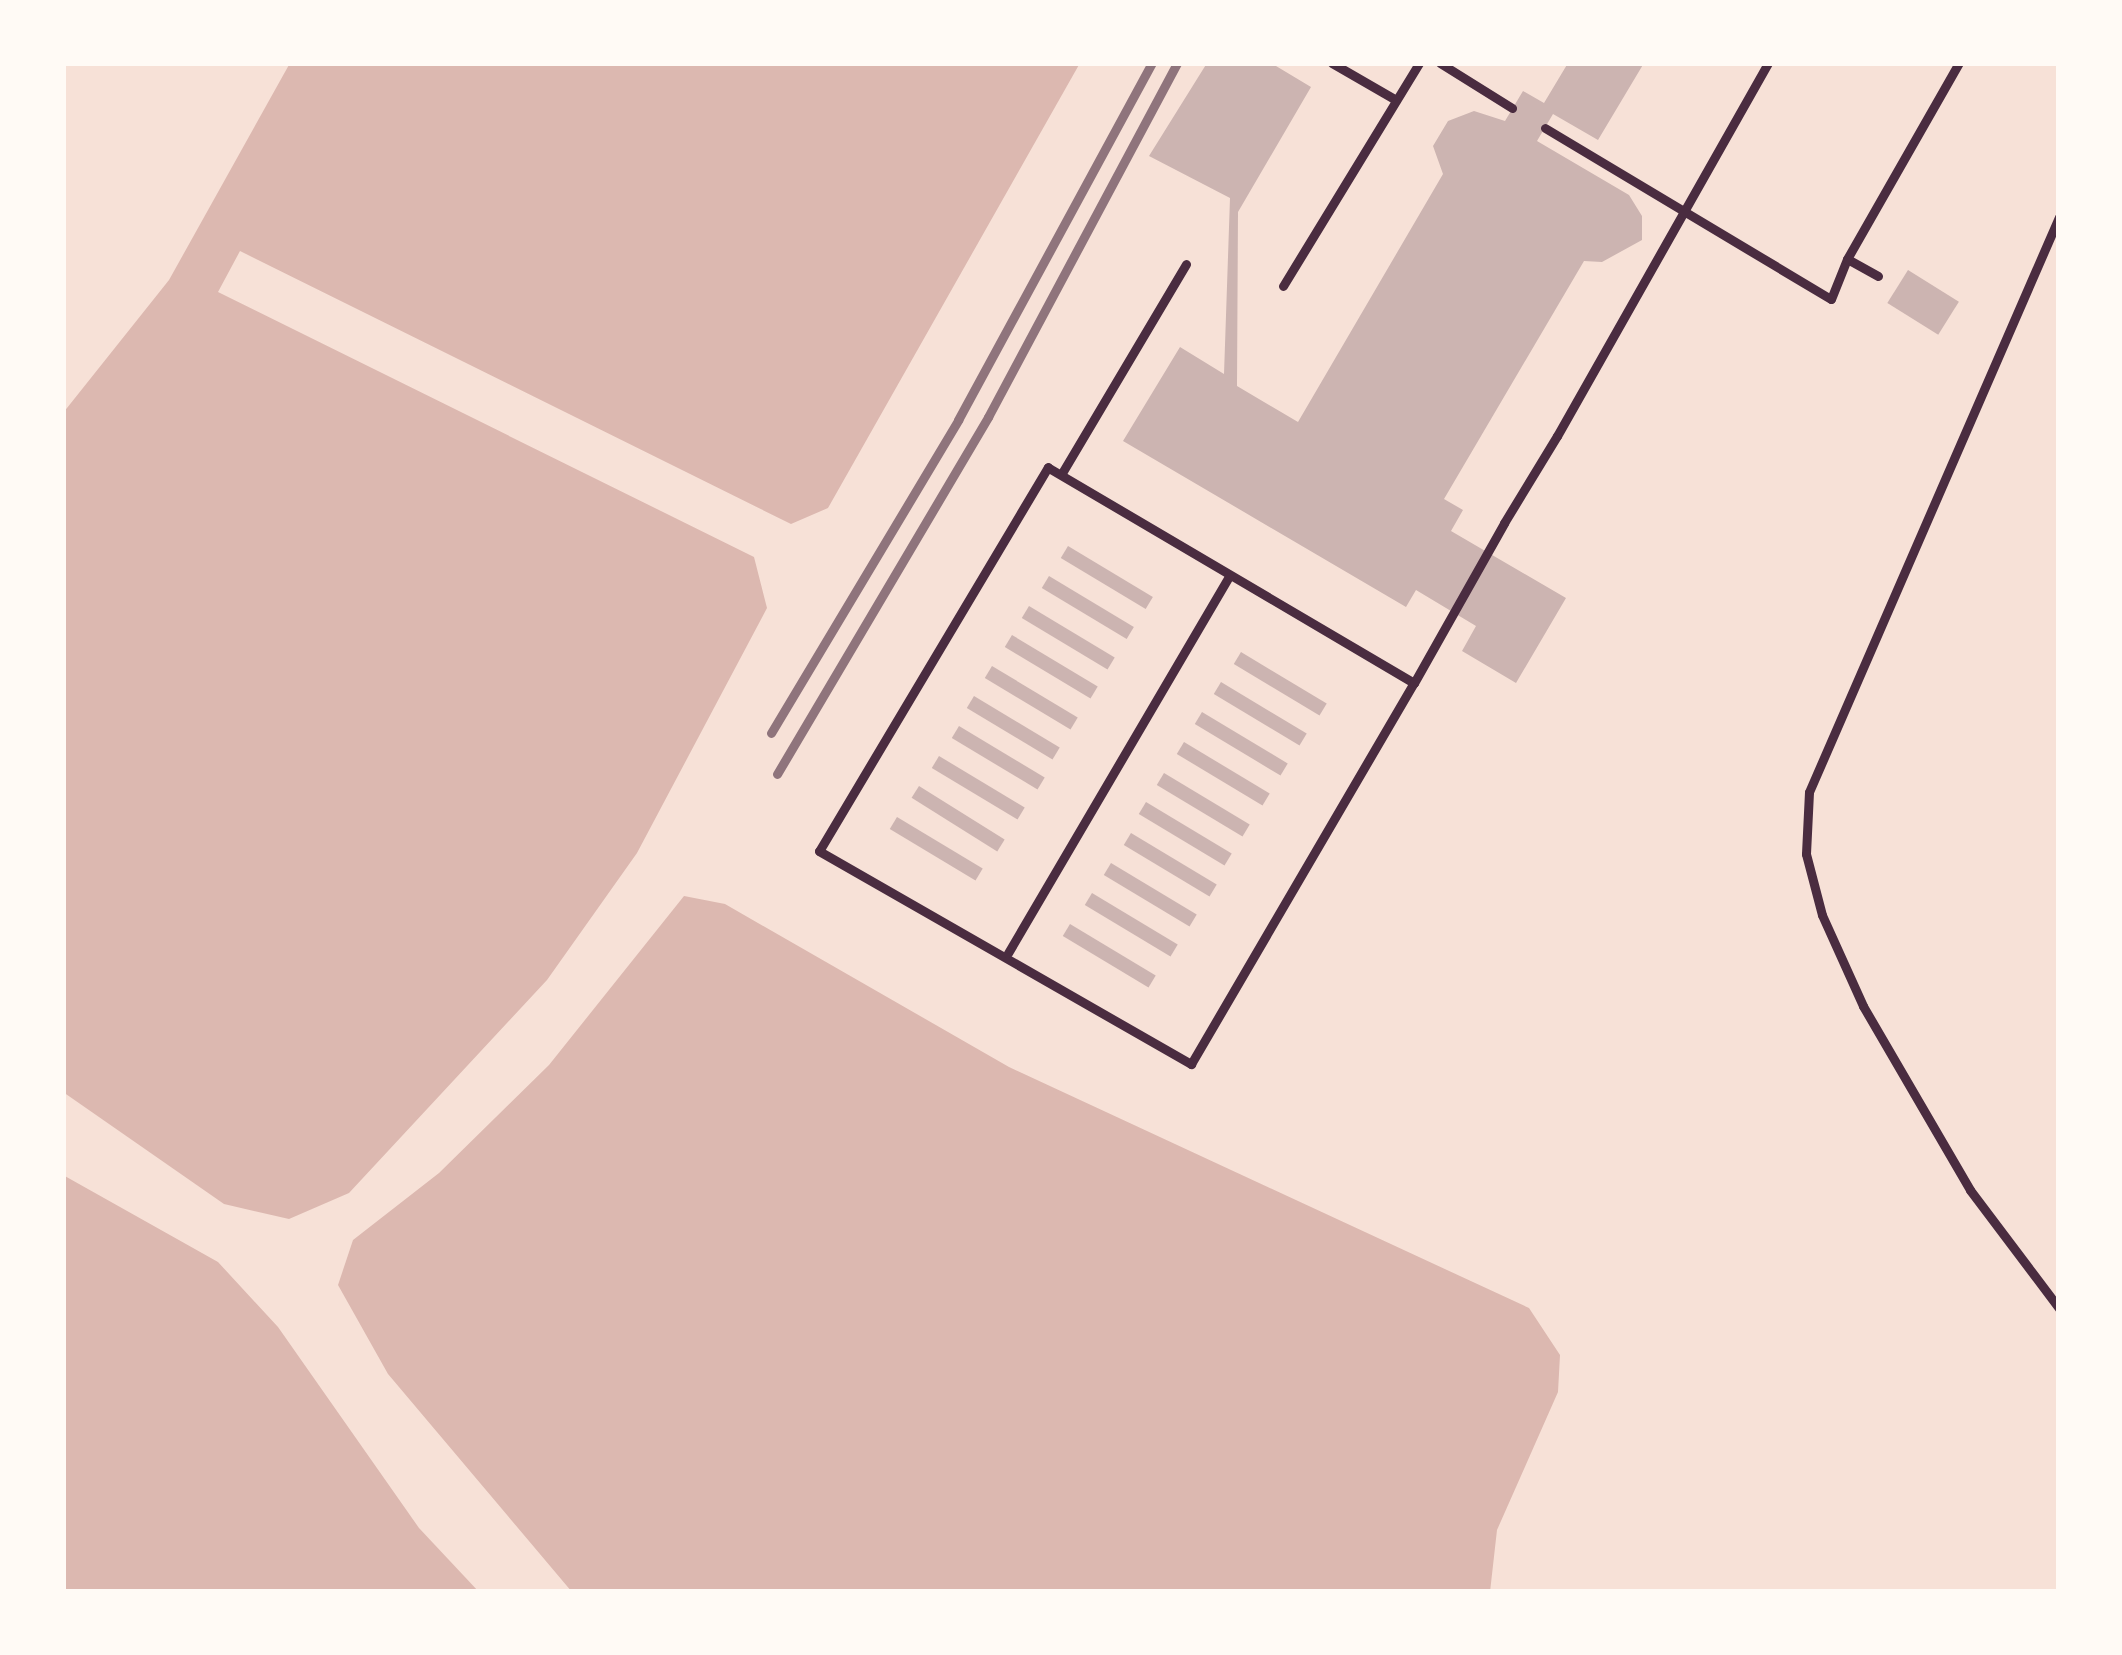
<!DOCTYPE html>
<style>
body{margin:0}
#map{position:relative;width:2122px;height:1655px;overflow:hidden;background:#f7e1d7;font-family:Lato,sans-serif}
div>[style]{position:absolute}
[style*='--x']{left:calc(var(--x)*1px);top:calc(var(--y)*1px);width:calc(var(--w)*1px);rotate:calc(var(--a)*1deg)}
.water>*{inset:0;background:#dcb8b0}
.building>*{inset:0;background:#ccb4b1;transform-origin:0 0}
.service>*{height:9px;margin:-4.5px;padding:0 4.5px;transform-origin:4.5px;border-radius:4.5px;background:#4a2c40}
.rail>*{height:9px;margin:-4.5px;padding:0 4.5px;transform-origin:4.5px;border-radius:4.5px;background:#8f747c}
span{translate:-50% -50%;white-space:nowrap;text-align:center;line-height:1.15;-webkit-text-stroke:9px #fffaf5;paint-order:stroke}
.frame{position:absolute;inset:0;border:66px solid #fffaf5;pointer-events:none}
</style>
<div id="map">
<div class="water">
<div style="clip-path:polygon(290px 63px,1080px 63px,828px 508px,791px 524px,240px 251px,218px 292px,754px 557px,767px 608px,637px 853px,547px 980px,349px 1193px,289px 1219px,224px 1204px,63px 1092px,63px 413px,169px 280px)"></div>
<div style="clip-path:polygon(684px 896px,725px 904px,1009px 1067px,1529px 1308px,1560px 1355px,1558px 1392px,1497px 1530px,1490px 1592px,572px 1592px,388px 1374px,338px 1285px,353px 1240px,439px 1173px,549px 1065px)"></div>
<div style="clip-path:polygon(63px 1175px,218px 1262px,278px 1327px,419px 1528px,479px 1592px,63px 1592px)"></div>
</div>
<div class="building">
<div style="clip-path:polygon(1207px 63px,1271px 63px,1311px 87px,1238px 212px,1237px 386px,1298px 422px,1443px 174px,1433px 146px,1448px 121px,1474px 111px,1505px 121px,1523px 91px,1544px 103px,1568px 63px,1644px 63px,1598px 140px,1553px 114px,1537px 141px,1629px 195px,1642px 216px,1642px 240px,1602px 262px,1584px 261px,1444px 499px,1463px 510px,1451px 531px,1566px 598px,1516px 683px,1462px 651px,1476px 626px,1416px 590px,1406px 607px,1123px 441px,1180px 347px,1224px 374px,1230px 198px,1149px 156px)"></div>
<div style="left:1908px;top:270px;width:60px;height:39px;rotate:32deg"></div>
<div style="left:1068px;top:546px;width:99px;height:14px;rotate:31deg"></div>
<div style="left:1049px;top:576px;width:99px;height:14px;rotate:31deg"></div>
<div style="left:1029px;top:606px;width:100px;height:14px;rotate:31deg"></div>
<div style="left:1012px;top:635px;width:100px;height:14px;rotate:31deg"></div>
<div style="left:1241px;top:652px;width:100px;height:14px;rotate:31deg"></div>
<div style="left:992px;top:666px;width:100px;height:14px;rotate:31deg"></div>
<div style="left:1221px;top:682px;width:100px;height:14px;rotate:31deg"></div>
<div style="left:974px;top:696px;width:100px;height:14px;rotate:31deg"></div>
<div style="left:1202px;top:712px;width:100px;height:14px;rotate:31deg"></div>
<div style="left:959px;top:726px;width:100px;height:14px;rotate:31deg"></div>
<div style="left:1184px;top:742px;width:100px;height:14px;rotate:31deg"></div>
<div style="left:939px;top:756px;width:100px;height:14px;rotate:31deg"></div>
<div style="left:1164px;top:773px;width:100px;height:14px;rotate:31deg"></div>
<div style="left:919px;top:786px;width:101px;height:14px;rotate:32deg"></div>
<div style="left:1146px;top:802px;width:100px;height:14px;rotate:31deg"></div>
<div style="left:897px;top:817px;width:100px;height:14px;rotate:31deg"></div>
<div style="left:1131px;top:833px;width:100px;height:14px;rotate:31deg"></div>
<div style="left:1111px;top:863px;width:100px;height:14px;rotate:31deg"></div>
<div style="left:1092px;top:893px;width:100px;height:14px;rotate:31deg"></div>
<div style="left:1070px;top:924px;width:100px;height:14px;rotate:31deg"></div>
</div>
<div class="service">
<div style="--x:1332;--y:63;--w:74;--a:30"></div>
<div style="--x:1440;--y:63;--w:85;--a:32"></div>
<div style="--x:1545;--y:128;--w:333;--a:30.9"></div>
<div style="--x:1831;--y:299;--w:43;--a:-68.2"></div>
<div style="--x:2059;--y:217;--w:627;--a:113.5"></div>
<div style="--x:1809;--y:792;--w:62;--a:92.8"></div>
<div style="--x:1806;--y:854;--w:63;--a:75.3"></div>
<div style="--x:1822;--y:915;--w:100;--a:65.7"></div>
<div style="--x:1863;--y:1006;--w:213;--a:59.8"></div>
<div style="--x:1970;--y:1190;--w:148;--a:53"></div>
<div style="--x:1878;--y:276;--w:35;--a:-151"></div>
<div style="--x:1847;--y:259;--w:226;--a:-60.3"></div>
<div style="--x:1283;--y:286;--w:261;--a:-58.6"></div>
<div style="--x:1062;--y:473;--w:243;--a:-59.3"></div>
<div style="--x:1414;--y:683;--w:425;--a:-149.5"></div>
<div style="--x:1048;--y:467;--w:447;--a:120.8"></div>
<div style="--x:819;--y:851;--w:429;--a:29.8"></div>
<div style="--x:1191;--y:1064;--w:441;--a:-59.7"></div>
<div style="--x:1414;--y:683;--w:184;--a:-60.6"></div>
<div style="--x:1504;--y:523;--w:102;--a:-58.7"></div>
<div style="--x:1557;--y:436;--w:429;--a:-60.5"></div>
<div style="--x:1008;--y:953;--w:436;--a:-59.6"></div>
</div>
<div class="rail">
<div style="--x:771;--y:733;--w:365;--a:-59.1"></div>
<div style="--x:958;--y:420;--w:406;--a:-61.5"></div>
<div style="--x:777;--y:774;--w:415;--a:-59.4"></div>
<div style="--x:988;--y:417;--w:401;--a:-61.9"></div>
</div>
<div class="frame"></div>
</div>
